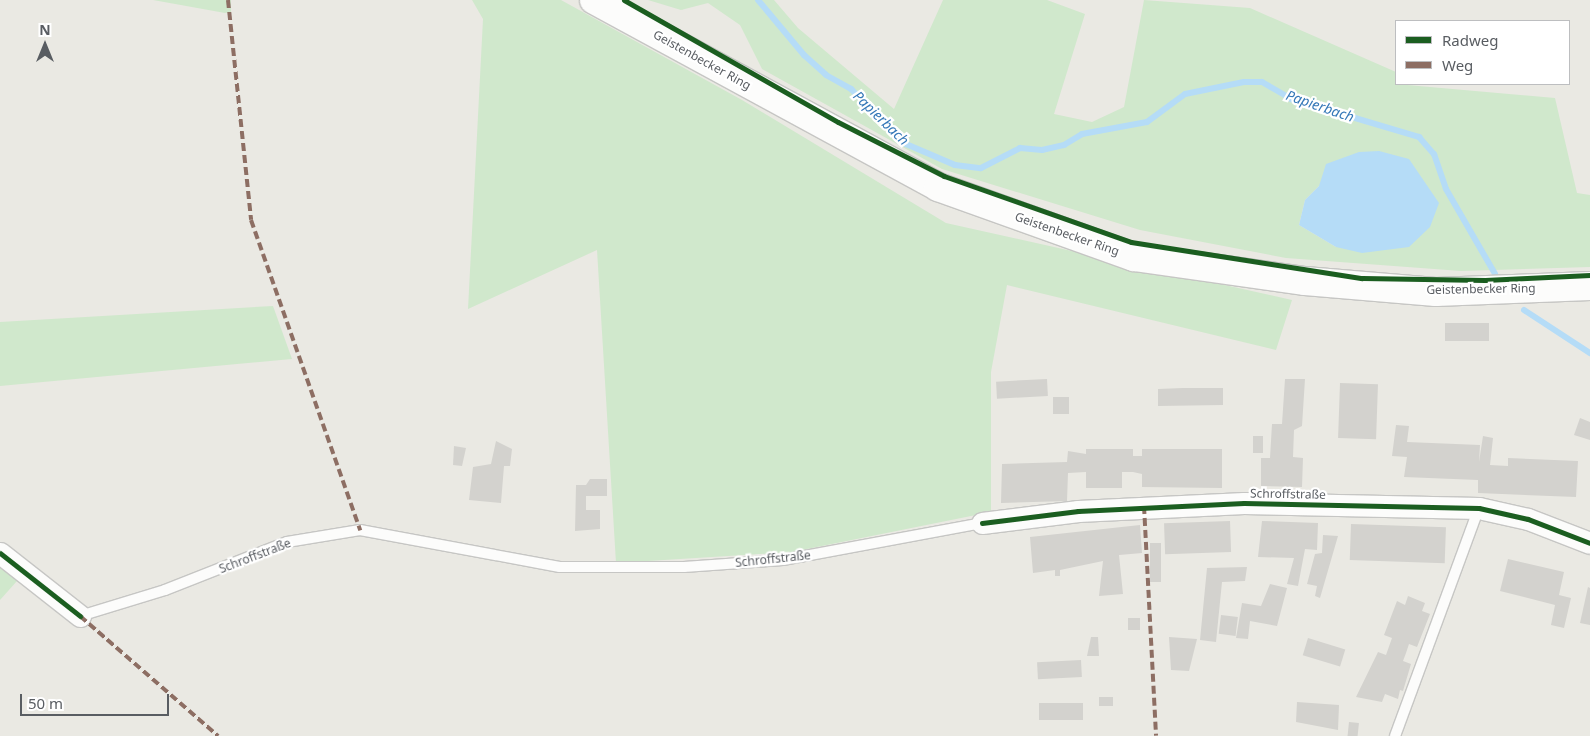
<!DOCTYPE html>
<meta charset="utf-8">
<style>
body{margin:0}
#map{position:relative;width:1590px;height:736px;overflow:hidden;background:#eae9e3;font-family:"Noto Sans",sans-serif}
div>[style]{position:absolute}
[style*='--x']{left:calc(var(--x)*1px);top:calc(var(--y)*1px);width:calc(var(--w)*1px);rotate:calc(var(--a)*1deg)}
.green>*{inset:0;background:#d0e8cc}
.water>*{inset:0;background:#b5dcf7}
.stream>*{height:6px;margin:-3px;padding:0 3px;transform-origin:3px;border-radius:3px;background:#b5dcf7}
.building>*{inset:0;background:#d3d2ce;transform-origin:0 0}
.roads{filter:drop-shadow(1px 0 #c6c6c4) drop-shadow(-1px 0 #c6c6c4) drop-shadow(0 1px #c6c6c4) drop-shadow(0 -1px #c6c6c4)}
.lane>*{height:10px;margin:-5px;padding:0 5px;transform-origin:5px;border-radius:5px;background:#fcfcfb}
.street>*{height:21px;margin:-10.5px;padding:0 10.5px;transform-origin:10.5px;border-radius:10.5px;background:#fcfcfb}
.secondary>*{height:28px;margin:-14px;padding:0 14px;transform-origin:14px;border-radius:14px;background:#fcfcfb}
.quiet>*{height:4px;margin-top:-2px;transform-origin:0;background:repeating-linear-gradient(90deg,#8d6e63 0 8px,transparent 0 12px)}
.cycleway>*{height:5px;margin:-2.5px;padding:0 2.5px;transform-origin:2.5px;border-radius:2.5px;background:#1b5e20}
span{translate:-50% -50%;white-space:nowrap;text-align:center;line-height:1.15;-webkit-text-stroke:4.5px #fff;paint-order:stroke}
.street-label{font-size:12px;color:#595d62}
.water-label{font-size:14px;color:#3578b8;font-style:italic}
.legend{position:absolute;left:1395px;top:20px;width:175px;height:65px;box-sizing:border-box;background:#fff;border:1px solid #bdbec0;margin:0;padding:6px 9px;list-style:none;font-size:15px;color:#595d62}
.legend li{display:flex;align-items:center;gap:10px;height:25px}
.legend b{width:25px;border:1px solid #bdbec0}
.north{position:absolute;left:20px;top:20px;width:50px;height:50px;-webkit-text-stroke:4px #fff;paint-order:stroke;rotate:0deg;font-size:14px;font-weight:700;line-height:20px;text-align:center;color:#595d62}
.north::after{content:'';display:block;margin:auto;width:18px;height:22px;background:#595d62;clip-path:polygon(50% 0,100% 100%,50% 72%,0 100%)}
.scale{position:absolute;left:20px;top:694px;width:149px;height:22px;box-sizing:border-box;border:2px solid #595d62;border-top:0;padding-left:6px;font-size:15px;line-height:18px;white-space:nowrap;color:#595d62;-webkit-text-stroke:4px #fff;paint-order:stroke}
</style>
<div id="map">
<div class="green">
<div style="clip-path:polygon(153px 0,231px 0,231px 12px,225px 13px)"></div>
<div style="clip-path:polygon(472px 0,561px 0,742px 100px,946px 223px,1292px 300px,1276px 350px,1007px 285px,991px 372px,991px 512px,792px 552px,616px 563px,597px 250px,468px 309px,483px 19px)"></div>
<div style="clip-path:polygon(evenodd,648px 0,774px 0,798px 28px,894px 109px,943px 0,1047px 0,1085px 14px,1054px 114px,1092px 122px,1124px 107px,1144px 0,1250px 8px,1396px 72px,1396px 84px,1555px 98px,1577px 193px,1590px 195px,1590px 267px,1461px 271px,1286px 258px,1140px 230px,942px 169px,762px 69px,740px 25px,708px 3px,681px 10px,648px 0,1319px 186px,1336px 247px,1299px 225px,1305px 200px,1319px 186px)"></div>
<div style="clip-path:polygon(273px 306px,292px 359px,0 386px,0 322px)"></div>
<div style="clip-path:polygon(0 566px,17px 581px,0 600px)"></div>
</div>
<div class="water">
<div style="clip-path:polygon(1379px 151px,1409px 159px,1439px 203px,1430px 227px,1409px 247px,1362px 253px,1336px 247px,1299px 225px,1305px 200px,1319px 186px,1326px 164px,1359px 152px)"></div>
</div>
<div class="stream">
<div style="--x:758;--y:0;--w:72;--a:50.1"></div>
<div style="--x:804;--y:55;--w:30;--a:42"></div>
<div style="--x:826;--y:75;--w:29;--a:29"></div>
<div style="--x:851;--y:89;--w:78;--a:45"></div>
<div style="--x:906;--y:144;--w:53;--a:23.2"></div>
<div style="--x:955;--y:165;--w:26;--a:7"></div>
<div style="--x:981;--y:168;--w:44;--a:-27.1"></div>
<div style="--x:1020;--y:148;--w:22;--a:5"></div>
<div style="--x:1042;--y:150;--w:23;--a:-13"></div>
<div style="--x:1064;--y:145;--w:21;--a:-31"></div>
<div style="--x:1082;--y:134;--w:66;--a:-10.5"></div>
<div style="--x:1147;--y:122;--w:47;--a:-36.4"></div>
<div style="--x:1185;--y:94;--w:60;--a:-11.5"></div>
<div style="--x:1244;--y:82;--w:18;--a:0"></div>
<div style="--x:1262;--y:82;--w:34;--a:30"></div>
<div style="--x:1291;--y:99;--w:134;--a:16.5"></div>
<div style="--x:1419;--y:137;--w:23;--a:49"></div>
<div style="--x:1434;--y:154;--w:37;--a:71"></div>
<div style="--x:1446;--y:189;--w:98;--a:60"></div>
<div style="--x:1524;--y:310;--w:79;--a:33.1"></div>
</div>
<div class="building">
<div style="left:1489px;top:323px;width:18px;height:44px;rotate:90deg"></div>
<div style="left:1047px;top:379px;width:17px;height:51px;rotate:87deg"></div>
<div style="clip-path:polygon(1285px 379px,1305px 379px,1302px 426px,1294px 430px,1293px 457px,1303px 458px,1302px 487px,1261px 486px,1261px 458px,1270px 458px,1272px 424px,1282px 424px)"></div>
<div style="left:1340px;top:383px;width:38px;height:55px;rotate:2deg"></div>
<div style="clip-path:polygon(1183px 388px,1223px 388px,1223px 405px,1158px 406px,1158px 389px)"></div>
<div style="left:1053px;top:397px;width:16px;height:17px"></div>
<div style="clip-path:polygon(1580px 418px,1590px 422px,1590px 440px,1574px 435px)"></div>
<div style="clip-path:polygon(1396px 425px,1409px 426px,1407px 442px,1480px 445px,1479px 462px,1483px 436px,1493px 438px,1490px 465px,1508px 466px,1508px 458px,1578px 461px,1576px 497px,1478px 493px,1478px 480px,1404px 477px,1407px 457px,1392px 456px)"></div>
<div style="left:1253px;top:436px;width:10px;height:17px"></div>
<div style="clip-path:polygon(496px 441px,512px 449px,510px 466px,504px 466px,501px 503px,469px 500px,473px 467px,491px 464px)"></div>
<div style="clip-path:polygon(454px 446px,466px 448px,462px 466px,453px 465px)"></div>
<div style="clip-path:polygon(1086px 449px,1133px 449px,1133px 456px,1142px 456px,1142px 449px,1222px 449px,1222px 488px,1142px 487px,1142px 474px,1133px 472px,1122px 472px,1122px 488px,1086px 488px,1086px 472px,1068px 473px,1067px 501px,1001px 503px,1002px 464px,1067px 462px,1068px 451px,1086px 454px)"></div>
<div style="clip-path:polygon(590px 479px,607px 479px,607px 496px,586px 496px,586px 510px,600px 510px,600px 529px,575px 531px,576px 485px,586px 485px)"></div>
<div style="left:1230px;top:521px;width:31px;height:66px;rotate:88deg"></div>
<div style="clip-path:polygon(1262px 521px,1318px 523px,1317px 550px,1305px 549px,1298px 586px,1287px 584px,1294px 558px,1258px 557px)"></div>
<div style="left:1351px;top:524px;width:95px;height:36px;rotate:2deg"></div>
<div style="clip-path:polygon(1140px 525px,1142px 553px,1119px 555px,1123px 594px,1099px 596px,1103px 561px,1060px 570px,1060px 576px,1055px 576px,1055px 570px,1033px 573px,1030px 537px)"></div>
<div style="clip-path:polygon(1323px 535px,1338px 536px,1320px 598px,1315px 596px,1317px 586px,1307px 584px,1315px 554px,1322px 553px)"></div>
<div style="left:1150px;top:543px;width:11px;height:39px"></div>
<div style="clip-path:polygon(1508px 559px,1564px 572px,1559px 595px,1571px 598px,1564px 628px,1551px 625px,1555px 605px,1500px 591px)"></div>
<div style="clip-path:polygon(1247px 567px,1245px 581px,1222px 582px,1216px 642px,1200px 640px,1207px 568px)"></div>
<div style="clip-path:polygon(1270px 584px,1287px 588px,1277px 626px,1250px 621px,1248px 639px,1236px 638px,1242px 603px,1261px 606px)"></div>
<div style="clip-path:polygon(1588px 587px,1590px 588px,1590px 625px,1580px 623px)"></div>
<div style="clip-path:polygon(1408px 596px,1425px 603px,1422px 611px,1430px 614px,1417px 647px,1409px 644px,1406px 653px,1403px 661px,1411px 664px,1403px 691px,1400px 690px,1398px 699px,1385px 694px,1382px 702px,1356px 697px,1378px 652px,1386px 655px,1392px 638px,1384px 635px,1397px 601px,1405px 605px)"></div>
<div style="left:1221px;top:615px;width:17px;height:19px;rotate:7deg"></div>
<div style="left:1128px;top:618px;width:12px;height:12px"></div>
<div style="clip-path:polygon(1091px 637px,1098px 637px,1099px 656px,1087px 656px)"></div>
<div style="clip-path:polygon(1169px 637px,1197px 639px,1189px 671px,1171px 670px)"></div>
<div style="left:1308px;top:638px;width:39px;height:18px;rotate:17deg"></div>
<div style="left:1081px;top:660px;width:17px;height:44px;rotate:87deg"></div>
<div style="left:1099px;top:697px;width:14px;height:9px"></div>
<div style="clip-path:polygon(1297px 702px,1339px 705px,1338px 730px,1296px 722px)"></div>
<div style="left:1083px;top:703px;width:17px;height:44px;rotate:90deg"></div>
<div style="left:1349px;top:722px;width:10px;height:14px;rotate:6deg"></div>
</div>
<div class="roads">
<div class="lane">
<div style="--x:80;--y:616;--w:89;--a:-17"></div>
<div style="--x:165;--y:590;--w:131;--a:-21.5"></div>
<div style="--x:287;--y:542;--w:74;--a:-9.3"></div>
<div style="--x:360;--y:530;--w:203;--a:10.5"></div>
<div style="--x:560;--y:567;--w:124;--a:0"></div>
<div style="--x:684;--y:567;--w:99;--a:-4"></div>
<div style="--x:783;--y:560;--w:202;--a:-10.5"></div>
<div style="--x:1395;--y:736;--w:243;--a:-69.8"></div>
</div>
<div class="street">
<div style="--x:982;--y:523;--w:97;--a:-7.1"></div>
<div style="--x:1078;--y:511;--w:166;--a:-2.8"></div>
<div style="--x:1244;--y:503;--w:235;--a:1.2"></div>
<div style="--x:1479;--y:508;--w:50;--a:12.7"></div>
<div style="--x:1528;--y:519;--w:66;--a:21.2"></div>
<div style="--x:0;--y:553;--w:102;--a:38.2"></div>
</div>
<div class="secondary">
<div style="--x:594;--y:0;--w:392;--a:28.5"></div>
<div style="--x:938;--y:187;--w:208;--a:19.7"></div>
<div style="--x:1134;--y:257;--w:173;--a:8"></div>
<div style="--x:1305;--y:281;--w:131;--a:4.8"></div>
<div style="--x:1436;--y:292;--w:154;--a:-2.2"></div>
</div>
</div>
<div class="quiet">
<div style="--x:228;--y:0;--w:221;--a:84"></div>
<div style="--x:251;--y:220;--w:329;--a:70.6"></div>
<div style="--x:1144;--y:506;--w:230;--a:87"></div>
<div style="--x:80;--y:616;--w:183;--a:41"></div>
</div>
<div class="cycleway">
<div style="--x:624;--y:0;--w:246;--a:29.7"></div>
<div style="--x:838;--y:122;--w:119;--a:27"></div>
<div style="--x:944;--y:176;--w:198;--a:19.4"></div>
<div style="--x:1131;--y:242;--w:234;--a:8.9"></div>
<div style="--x:1362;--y:278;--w:123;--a:0.9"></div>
<div style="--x:1485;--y:280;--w:105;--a:-2.7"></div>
<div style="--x:982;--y:523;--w:97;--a:-7.1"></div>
<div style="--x:1078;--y:511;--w:166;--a:-2.8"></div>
<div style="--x:1244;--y:503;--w:235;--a:1.2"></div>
<div style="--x:1479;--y:508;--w:50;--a:12.7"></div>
<div style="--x:1528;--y:519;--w:66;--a:21.2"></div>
<div style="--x:0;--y:553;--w:102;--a:38.2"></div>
</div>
<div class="street-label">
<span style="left:702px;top:60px;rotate:29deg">Geistenbecker Ring</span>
<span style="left:1067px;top:234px;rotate:19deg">Geistenbecker Ring</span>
<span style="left:1481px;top:289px;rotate:-1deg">Geistenbecker Ring</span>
<span style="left:1288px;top:494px;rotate:1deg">Schroffstraße</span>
<span style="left:255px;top:556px;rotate:-21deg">Schroffstraße</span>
<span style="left:773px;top:559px;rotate:-6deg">Schroffstraße</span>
</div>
<div class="water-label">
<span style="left:1320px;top:106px;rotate:19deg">Papierbach</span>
<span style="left:881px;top:118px;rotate:44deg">Papierbach</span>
</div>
<ul class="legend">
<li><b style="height:6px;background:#1b5e20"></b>Radweg</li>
<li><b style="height:6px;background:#8d6e63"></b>Weg</li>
</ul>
<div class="north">N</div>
<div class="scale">50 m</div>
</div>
